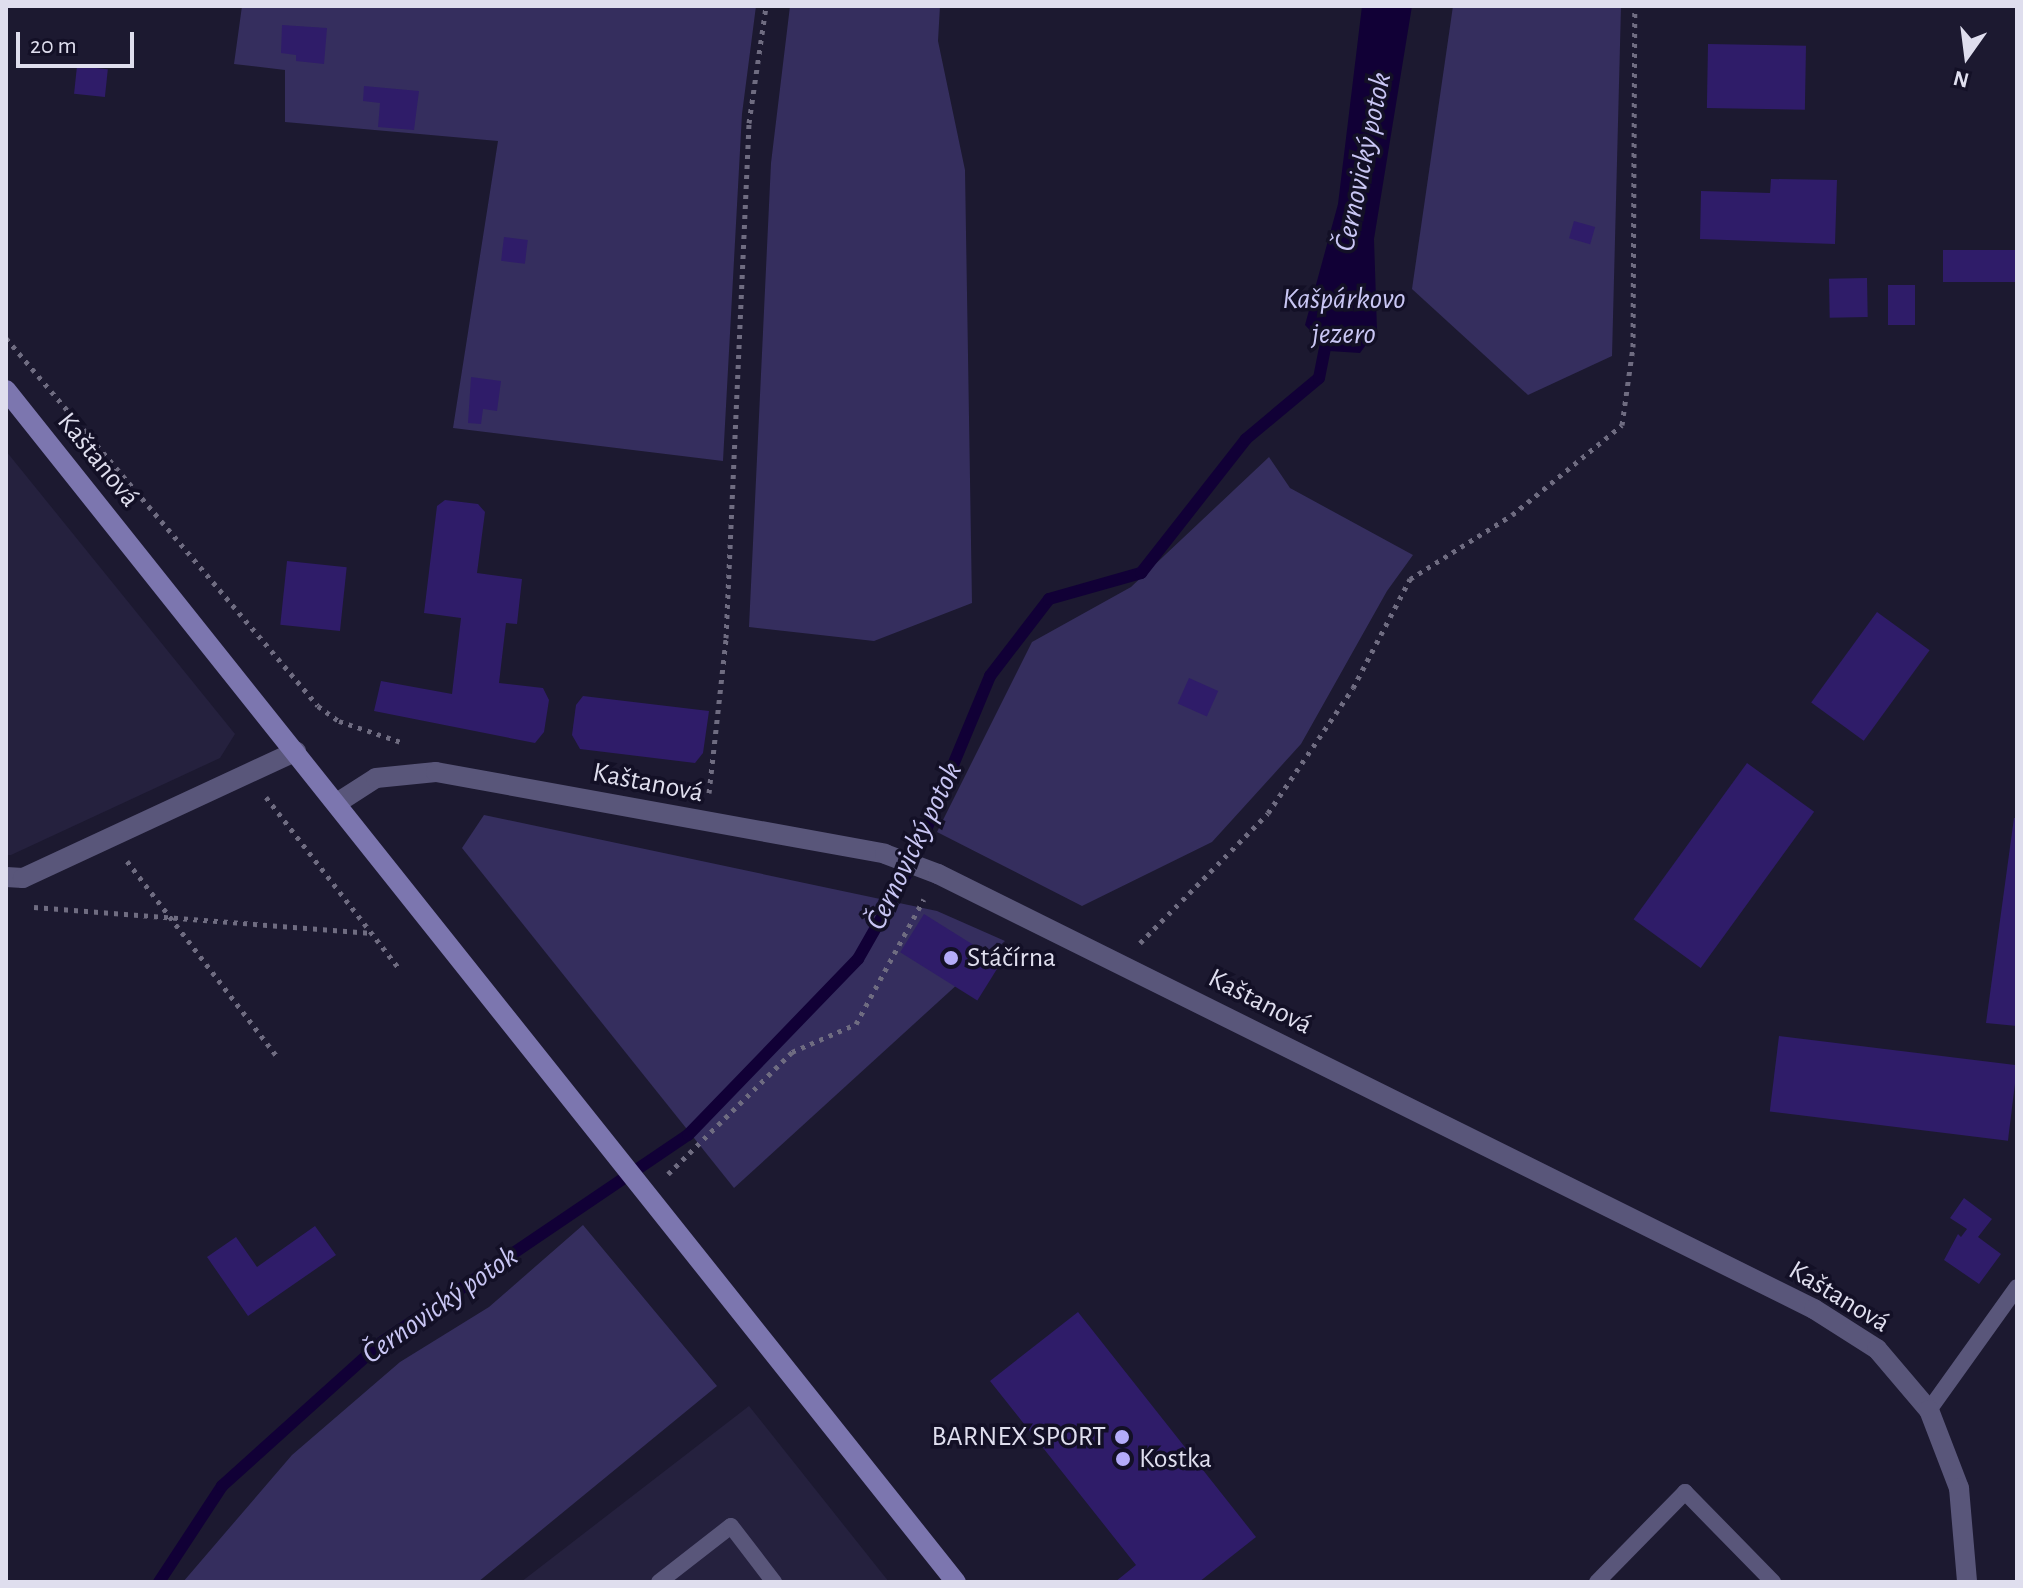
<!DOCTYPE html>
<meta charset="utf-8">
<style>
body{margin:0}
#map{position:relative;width:2023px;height:1588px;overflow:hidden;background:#1c1930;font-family:"Alegreya Sans",sans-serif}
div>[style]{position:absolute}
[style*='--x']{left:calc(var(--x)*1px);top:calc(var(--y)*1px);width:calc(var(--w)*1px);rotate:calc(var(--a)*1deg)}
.built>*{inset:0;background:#25213e}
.green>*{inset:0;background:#352e5e}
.water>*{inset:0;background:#110036}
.stream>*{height:12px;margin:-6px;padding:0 6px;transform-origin:6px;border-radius:6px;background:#110036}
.building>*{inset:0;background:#2f1c69;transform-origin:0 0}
.path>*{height:5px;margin-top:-2.5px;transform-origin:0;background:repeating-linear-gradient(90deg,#6f6c81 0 4px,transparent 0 10px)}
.service>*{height:16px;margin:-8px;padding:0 8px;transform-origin:8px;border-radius:8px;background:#59567a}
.minor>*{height:20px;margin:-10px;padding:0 10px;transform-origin:10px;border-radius:10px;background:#59567a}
.secondary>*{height:20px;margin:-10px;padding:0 10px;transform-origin:10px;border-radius:10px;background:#7c76af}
.dots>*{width:22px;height:22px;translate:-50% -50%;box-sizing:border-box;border:4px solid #131026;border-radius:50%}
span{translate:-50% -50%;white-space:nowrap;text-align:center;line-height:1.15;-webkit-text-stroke:7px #131026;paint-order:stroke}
.street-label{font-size:28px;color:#dfdeee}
.poi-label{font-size:28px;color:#dfdeee}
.left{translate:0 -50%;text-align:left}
.right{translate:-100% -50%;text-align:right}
.water-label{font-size:30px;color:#c9c6f4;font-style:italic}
.frame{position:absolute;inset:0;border:8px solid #dfdeee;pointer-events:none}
.north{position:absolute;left:1927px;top:16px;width:80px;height:80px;-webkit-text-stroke:6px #131026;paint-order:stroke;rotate:194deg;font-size:22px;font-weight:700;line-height:32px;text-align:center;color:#dfdeee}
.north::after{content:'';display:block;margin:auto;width:28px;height:36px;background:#dfdeee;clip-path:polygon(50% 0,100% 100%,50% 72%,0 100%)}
.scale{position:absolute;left:16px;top:32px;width:118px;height:36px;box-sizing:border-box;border:4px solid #dfdeee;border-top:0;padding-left:10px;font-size:24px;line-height:28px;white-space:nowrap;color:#dfdeee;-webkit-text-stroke:6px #131026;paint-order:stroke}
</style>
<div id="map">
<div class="built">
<div style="clip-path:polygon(6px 451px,235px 734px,220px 758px,11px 855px,6px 855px)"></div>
<div style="clip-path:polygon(749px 1406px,889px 1582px,521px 1582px)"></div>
</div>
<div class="green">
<div style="clip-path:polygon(242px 6px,756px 6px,742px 114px,723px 461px,453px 428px,498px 141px,285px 122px,285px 70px,234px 64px)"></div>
<div style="clip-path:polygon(790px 6px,940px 6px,938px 41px,965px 170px,972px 603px,874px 641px,749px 627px,771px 163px)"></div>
<div style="clip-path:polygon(1453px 6px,1621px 6px,1612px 356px,1528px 395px,1412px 289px)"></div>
<div style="clip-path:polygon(1269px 457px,1290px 488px,1413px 555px,1387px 591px,1301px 744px,1212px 842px,1082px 906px,937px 832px,1032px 642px,1131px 587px)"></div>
<div style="clip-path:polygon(484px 815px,937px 911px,1005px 941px,734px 1188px,462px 848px)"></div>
<div style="clip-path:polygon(583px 1225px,717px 1386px,478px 1582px,183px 1582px,292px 1455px,400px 1362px,489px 1307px)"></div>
</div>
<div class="water">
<div style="clip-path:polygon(1362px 6px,1412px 6px,1374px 239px,1377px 330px,1360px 353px,1329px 351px,1305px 325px,1338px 204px)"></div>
</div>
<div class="stream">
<div style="--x:159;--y:1582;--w:115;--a:-56.7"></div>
<div style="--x:222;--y:1486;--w:215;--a:-42"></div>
<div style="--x:382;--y:1342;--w:369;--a:-34.1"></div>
<div style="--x:688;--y:1135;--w:245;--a:-46"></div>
<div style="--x:858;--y:959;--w:107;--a:-60.3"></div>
<div style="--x:911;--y:866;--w:206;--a:-67.4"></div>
<div style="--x:990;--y:676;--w:97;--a:-52.5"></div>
<div style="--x:1049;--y:599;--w:96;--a:-15.8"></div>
<div style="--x:1141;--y:573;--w:170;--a:-51.9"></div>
<div style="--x:1246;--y:439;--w:95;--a:-39.9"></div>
<div style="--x:1319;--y:378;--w:46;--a:-78.7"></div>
</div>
<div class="building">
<div style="clip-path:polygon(282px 25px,327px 28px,324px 64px,296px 61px,296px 55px,281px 53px)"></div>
<div style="left:1708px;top:44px;width:98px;height:64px;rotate:1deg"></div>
<div style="left:77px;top:66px;width:31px;height:28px;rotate:6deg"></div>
<div style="clip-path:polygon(364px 86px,419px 91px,414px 130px,378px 127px,380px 103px,363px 101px)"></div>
<div style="clip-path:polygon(1771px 179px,1837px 180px,1835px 244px,1700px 239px,1701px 191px,1770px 193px)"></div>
<div style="left:1574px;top:221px;width:22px;height:18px;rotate:16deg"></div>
<div style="left:504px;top:237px;width:24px;height:24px;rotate:7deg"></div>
<div style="left:2017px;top:250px;width:32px;height:74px;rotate:90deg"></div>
<div style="left:1867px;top:278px;width:39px;height:38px;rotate:89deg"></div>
<div style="left:1888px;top:285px;width:27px;height:40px"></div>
<div style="clip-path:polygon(471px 377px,501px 381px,497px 411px,483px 409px,481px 424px,468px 423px)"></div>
<div style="clip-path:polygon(445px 500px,478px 504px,485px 512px,477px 573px,522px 579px,517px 624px,506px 623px,499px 683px,543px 688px,549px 700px,544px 732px,535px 743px,374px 711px,381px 681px,452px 694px,461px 618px,424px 613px,437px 506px)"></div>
<div style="left:287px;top:561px;width:60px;height:64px;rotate:6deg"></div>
<div style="left:1877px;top:612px;width:65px;height:112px;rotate:36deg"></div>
<div style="left:1189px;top:678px;width:32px;height:28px;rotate:24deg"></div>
<div style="clip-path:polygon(583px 696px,709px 711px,703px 753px,695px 763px,580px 749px,572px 735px,576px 705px)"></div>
<div style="left:1747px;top:763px;width:83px;height:193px;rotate:36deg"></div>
<div style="clip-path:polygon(2014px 818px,2017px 818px,2017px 1026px,1986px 1023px)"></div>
<div style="left:924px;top:914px;width:91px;height:45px;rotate:32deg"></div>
<div style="left:1779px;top:1036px;width:240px;height:76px;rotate:7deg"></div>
<div style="clip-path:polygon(1964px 1198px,1992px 1219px,1978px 1237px,2001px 1254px,1979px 1284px,1944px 1260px,1958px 1234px,1961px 1237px,1967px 1229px,1950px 1218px)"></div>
<div style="clip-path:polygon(315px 1226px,336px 1255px,248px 1316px,207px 1257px,236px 1237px,257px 1267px)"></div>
<div style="clip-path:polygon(1078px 1312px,1256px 1537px,1199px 1582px,1115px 1582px,1136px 1565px,990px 1381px)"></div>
</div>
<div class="path">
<div style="--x:6;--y:338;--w:482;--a:49.7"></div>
<div style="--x:318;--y:706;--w:26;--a:36"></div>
<div style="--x:339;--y:721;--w:69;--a:18.7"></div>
<div style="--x:709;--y:793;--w:156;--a:-83.7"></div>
<div style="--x:726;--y:638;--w:516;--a:-87.44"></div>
<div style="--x:749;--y:123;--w:118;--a:-81.7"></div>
<div style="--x:266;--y:797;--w:219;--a:52.2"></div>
<div style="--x:127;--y:861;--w:248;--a:52.5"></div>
<div style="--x:34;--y:907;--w:339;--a:4.4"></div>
<div style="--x:1140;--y:943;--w:182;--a:-45.4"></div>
<div style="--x:1268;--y:813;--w:151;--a:-55.8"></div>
<div style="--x:1353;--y:688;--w:123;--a:-62.4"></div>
<div style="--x:1410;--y:579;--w:120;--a:-32.1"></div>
<div style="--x:1512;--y:515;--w:142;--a:-39.3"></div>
<div style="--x:1622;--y:425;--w:79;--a:-82"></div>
<div style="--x:1633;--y:347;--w:341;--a:-89.7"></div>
<div style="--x:668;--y:1174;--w:174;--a:-44.5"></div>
<div style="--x:792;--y:1052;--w:70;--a:-23.6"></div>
<div style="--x:856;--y:1024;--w:142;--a:-61.5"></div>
</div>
<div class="service">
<div style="--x:1929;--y:1410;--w:151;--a:-54.4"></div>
<div style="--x:659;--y:1582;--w:91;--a:-37.9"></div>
<div style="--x:731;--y:1526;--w:71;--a:52.5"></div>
<div style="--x:1597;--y:1582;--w:126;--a:-45.6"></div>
<div style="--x:1685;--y:1492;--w:126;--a:45.6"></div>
</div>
<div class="minor">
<div style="--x:337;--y:803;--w:46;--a:-32.7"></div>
<div style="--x:376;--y:778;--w:60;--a:-5.7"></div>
<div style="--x:436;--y:772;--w:456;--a:10.3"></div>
<div style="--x:885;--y:854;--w:57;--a:20.7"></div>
<div style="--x:938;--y:874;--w:978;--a:26.41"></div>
<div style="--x:1814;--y:1309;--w:75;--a:32.4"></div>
<div style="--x:1877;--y:1349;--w:80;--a:49.6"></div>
<div style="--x:1929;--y:1410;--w:84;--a:69"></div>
<div style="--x:1959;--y:1488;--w:94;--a:85.1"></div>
<div style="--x:6;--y:877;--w:17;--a:3"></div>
<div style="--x:23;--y:878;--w:301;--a:-24.9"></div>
</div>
<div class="secondary">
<div style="--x:6;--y:390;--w:1524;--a:51.45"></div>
</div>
<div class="dots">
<div style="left:951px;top:958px;background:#b4acf9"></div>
<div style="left:1122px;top:1437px;background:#b4acf9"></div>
<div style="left:1123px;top:1459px;background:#b4acf9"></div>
</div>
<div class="street-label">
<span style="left:98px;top:460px;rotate:51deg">Kaštanová</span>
<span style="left:648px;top:783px;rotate:11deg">Kaštanová</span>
<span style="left:1260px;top:1002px;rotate:27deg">Kaštanová</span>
<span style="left:1839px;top:1297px;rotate:31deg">Kaštanová</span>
</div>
<div class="poi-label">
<span class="left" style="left:967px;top:958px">Stáčírna</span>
<span class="right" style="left:1106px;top:1437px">BARNEX SPORT</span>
<span class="left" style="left:1139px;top:1459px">Kostka</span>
</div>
<div class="water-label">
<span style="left:1363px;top:162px;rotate:-78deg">Černovický potok</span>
<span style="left:1344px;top:316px">Kašpárkovo<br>jezero</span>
<span style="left:914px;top:846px;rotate:-64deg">Černovický potok</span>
<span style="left:440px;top:1305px;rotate:-35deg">Černovický potok</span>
</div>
<div class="frame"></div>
<div class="north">N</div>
<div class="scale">20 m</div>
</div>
